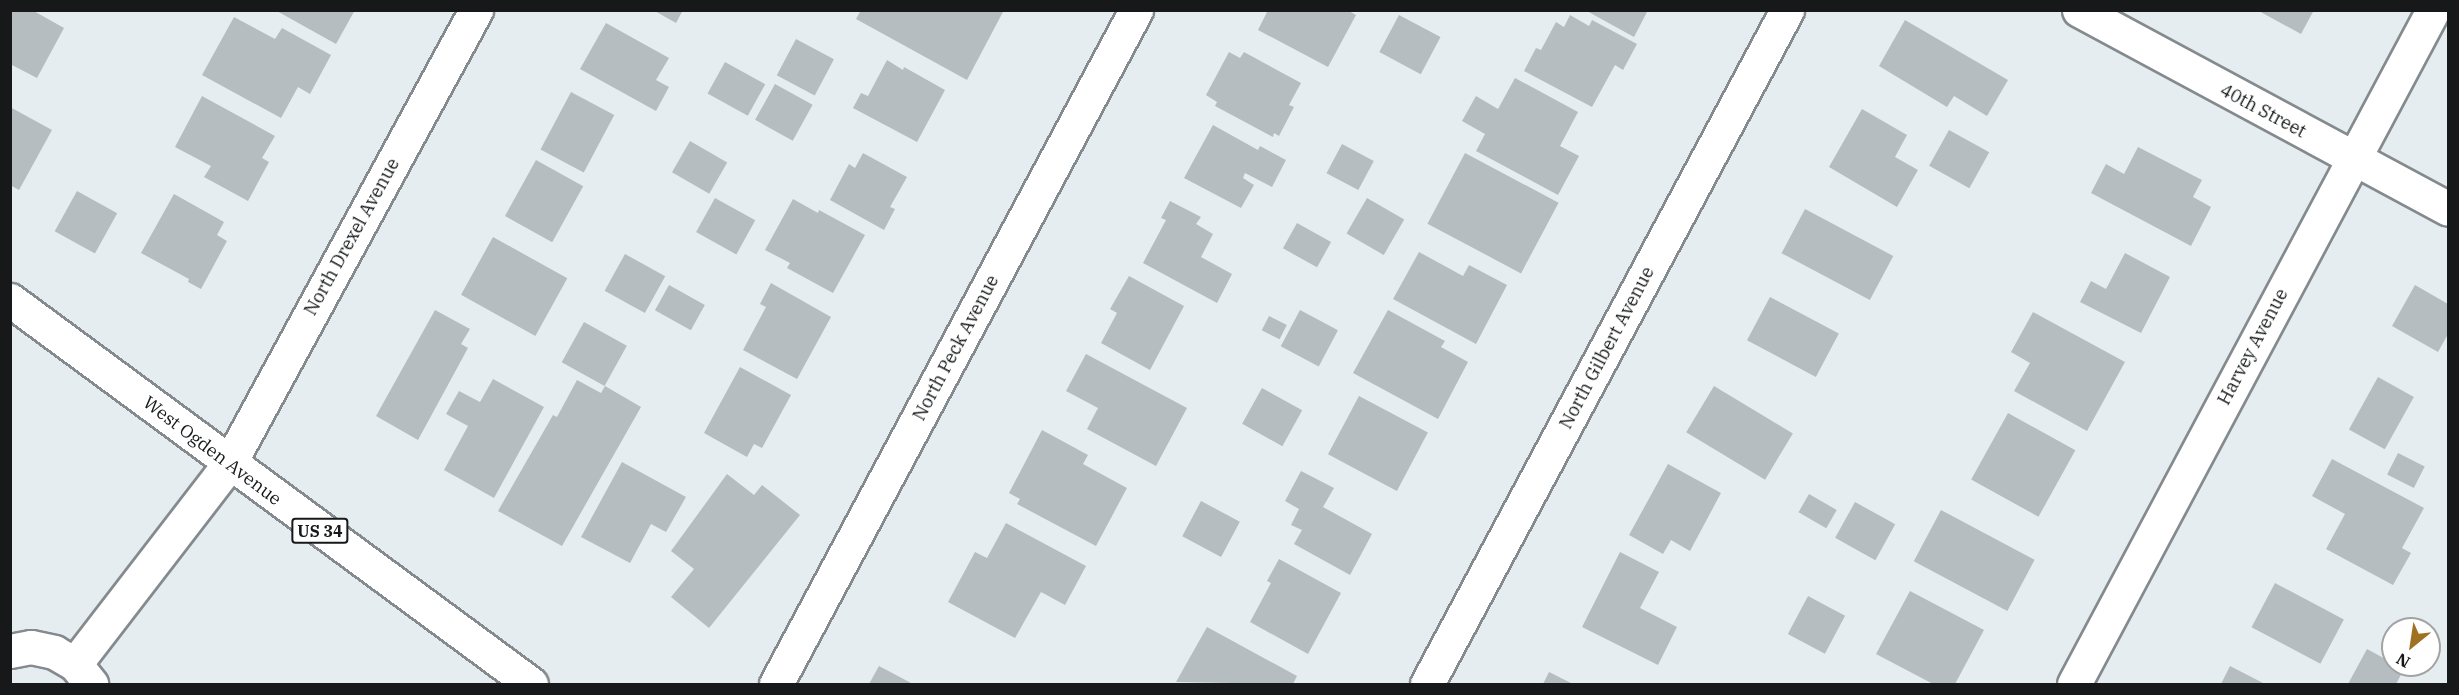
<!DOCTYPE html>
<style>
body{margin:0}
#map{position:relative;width:2459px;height:695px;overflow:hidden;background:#e6edf0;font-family:"IBM Plex Serif",serif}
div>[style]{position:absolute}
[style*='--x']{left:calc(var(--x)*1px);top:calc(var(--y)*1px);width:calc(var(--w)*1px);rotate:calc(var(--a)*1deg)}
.building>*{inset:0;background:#b6bdc0;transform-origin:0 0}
.roads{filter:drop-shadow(2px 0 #848a8d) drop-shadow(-2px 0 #848a8d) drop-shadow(0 2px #848a8d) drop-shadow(0 -2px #848a8d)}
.minor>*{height:33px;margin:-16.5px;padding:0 16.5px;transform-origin:16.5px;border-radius:16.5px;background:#fff}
.major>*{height:33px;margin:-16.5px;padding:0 16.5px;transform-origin:16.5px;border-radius:16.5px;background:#fff}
span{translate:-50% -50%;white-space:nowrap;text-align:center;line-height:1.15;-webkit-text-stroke:4.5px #fff;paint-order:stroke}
.shield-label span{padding:2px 4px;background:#fff;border:2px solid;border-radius:4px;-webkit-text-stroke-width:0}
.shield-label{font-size:16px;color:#16181a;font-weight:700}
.street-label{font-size:18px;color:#16181a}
.frame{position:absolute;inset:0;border:12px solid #16181a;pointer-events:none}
.north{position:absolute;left:2381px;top:617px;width:60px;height:60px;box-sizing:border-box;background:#fff;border:2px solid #a2a3a3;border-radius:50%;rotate:210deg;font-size:16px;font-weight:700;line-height:24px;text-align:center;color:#16181a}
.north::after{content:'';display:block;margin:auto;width:21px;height:27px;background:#9f7223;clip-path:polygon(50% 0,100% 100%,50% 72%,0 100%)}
</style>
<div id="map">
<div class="building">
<div style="clip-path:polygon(10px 10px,32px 10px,64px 28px,37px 78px,10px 64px)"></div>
<div style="clip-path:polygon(275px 10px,355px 10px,336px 44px)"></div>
<div style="clip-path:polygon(653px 10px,683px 10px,676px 23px)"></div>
<div style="clip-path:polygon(861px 10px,1004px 10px,967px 80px,856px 19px)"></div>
<div style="clip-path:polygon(1268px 10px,1347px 10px,1356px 15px,1328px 67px,1258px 30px)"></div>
<div style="clip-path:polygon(1585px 10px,1648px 10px,1634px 37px)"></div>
<div style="clip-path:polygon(2257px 10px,2314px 10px,2301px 34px)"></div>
<div style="left:1399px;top:15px;width:47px;height:42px;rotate:28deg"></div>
<div style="clip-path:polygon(1570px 15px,1589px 26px,1592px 20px,1637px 44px,1623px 70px,1615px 65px,1592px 107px,1524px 71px,1536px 48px,1541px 50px,1556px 22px,1564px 27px)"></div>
<div style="clip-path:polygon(234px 17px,275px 39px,282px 28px,331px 55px,310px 94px,298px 87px,281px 118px,202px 75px)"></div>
<div style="clip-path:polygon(1905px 20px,2008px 80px,1987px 116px,1954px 96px,1947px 107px,1879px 66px)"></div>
<div style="clip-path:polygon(606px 23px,669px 58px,656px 80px,669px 87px,656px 111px,580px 69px)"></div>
<div style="left:796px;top:39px;width:43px;height:41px;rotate:28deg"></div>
<div style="clip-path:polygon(1229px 52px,1240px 58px,1244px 52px,1301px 83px,1289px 105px,1294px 107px,1279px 136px,1274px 133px,1273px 137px,1215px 106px,1217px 102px,1206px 95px)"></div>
<div style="clip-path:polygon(887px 60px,903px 70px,904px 67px,945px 90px,917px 142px,853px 108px,861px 93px,868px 96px)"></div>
<div style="left:725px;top:62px;width:46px;height:36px;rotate:29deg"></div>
<div style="clip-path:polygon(1515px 78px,1578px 112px,1560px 146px,1579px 156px,1558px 195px,1476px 151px,1485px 134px,1462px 121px,1476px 96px,1498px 109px)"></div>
<div style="left:775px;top:84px;width:43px;height:41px;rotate:29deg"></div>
<div style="left:571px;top:92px;width:49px;height:65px;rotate:28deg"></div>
<div style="clip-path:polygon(202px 96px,275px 136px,262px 158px,269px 162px,248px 201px,204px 177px,211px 166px,175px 147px)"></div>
<div style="clip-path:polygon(10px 107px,52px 130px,19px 190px,10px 185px)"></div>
<div style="clip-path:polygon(1862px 109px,1907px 135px,1895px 157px,1918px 170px,1897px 207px,1829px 167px)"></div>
<div style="clip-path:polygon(1213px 125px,1258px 150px,1260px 146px,1286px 160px,1272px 187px,1245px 173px,1243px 178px,1254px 185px,1241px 208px,1184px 178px)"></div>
<div style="left:1949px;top:130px;width:46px;height:41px;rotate:29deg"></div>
<div style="left:690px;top:141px;width:43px;height:36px;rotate:30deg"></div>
<div style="left:1342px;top:144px;width:36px;height:33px;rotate:28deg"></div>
<div style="clip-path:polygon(2138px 147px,2202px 180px,2193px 197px,2211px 207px,2191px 246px,2091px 193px,2106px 164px,2124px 174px)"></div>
<div style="clip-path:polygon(863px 153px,907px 177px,890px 207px,895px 209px,884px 230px,830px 200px,849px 164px,855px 168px)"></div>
<div style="left:1465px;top:153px;width:106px;height:80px;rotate:28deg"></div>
<div style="left:536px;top:160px;width:54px;height:64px;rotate:29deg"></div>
<div style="left:77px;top:191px;width:46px;height:46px;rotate:29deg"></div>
<div style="clip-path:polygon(174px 194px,224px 222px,217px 235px,227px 241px,201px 289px,188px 282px,189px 279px,141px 253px)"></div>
<div style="left:715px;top:198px;width:46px;height:39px;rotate:29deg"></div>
<div style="left:1367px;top:198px;width:43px;height:41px;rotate:30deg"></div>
<div style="clip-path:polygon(793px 199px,818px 213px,819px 210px,865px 235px,833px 293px,787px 268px,790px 263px,765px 250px)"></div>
<div style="clip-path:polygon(1170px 201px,1201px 217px,1196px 224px,1213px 234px,1201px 257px,1232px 274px,1217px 303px,1143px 263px,1166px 220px,1161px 218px)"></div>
<div style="left:1805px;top:209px;width:100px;height:50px;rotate:28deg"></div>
<div style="left:1297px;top:223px;width:39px;height:29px;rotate:29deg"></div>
<div style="left:493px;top:237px;width:85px;height:66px;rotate:29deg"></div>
<div style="clip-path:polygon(1419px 252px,1463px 276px,1469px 265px,1507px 285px,1476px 344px,1393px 299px)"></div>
<div style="clip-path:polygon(2125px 253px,2170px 277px,2141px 333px,2080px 302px,2091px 281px,2106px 289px)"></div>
<div style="left:625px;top:254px;width:46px;height:42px;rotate:29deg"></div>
<div style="clip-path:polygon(1129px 276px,1184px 306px,1150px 370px,1101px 343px,1117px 313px,1110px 309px)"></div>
<div style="clip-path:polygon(771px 283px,831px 317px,797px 379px,743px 350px,766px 307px,760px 304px)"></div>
<div style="left:669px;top:285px;width:41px;height:29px;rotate:29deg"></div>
<div style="clip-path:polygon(2415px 285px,2448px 304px,2448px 334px,2438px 352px,2392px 326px)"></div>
<div style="left:1770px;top:297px;width:78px;height:49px;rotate:28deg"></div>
<div style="clip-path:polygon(435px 310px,470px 329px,461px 344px,468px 348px,418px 440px,376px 416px)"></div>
<div style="left:1300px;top:310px;width:43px;height:41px;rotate:28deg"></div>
<div style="clip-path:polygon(1388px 310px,1445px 341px,1441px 347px,1468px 362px,1438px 419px,1353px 373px)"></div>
<div style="clip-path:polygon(2033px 312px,2125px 362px,2087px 431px,2014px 391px,2030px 363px,2011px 352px)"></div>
<div style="left:1269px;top:316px;width:20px;height:16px;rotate:27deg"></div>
<div style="left:584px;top:322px;width:49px;height:46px;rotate:29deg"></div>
<div style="clip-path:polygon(1086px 354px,1187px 408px,1156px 466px,1087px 429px,1098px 408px,1066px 391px)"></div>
<div style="clip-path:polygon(740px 367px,791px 395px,762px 448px,754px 444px,747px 457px,704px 433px)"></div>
<div style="left:2378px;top:377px;width:41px;height:60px;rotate:29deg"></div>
<div style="clip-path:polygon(493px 379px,544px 407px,494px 498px,444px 470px,468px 426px,446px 414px,459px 391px,480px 402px)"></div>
<div style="clip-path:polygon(577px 380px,601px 393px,605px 386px,641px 407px,562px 546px,498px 511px,553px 415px,557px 417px)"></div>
<div style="left:1714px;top:386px;width:92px;height:54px;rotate:31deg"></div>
<div style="left:1262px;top:388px;width:46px;height:41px;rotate:29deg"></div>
<div style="left:1359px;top:396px;width:78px;height:66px;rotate:28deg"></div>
<div style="left:2008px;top:413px;width:77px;height:76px;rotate:29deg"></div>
<div style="clip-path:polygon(1042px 430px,1088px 455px,1083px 464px,1127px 488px,1096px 546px,1017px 504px,1020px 499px,1009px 493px)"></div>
<div style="left:2398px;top:453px;width:30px;height:24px;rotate:27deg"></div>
<div style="clip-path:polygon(2332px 459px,2424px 508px,2402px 548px,2411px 553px,2393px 585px,2326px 549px,2345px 514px,2312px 496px)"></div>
<div style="clip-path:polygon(622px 462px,686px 497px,666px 532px,651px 524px,630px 563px,581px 537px)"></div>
<div style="clip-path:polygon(1668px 464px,1721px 493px,1690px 551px,1671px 540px,1663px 554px,1629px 535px)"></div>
<div style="clip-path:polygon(1301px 471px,1334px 488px,1323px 507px,1372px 534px,1350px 575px,1294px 544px,1302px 530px,1291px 525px,1299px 509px,1285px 501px)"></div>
<div style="clip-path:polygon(727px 474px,754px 495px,762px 485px,800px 515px,709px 628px,671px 597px,694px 569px,671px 551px)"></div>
<div style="left:1809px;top:494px;width:32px;height:21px;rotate:30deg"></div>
<div style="left:1201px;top:501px;width:44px;height:40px;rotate:28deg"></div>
<div style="left:1855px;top:502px;width:46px;height:41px;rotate:29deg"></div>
<div style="left:1941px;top:510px;width:106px;height:58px;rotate:28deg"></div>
<div style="clip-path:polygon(1006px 523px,1086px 566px,1065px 605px,1041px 592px,1015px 638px,948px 602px,975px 552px,987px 558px)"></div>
<div style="clip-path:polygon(1620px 552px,1659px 572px,1640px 608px,1677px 627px,1658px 665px,1582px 627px)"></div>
<div style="clip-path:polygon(1279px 559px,1341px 593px,1308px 654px,1250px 622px,1271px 583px,1267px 581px)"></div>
<div style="left:2275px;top:583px;width:78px;height:50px;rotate:28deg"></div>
<div style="clip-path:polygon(1910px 591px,1984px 630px,1955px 684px,1933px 684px,1876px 654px)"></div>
<div style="left:1808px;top:596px;width:42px;height:43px;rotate:28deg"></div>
<div style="clip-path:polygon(1207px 627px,1297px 676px,1293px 684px,1176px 682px)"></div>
<div style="clip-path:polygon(2367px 649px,2404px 669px,2396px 684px,2348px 684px)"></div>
<div style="clip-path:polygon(879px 666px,913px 684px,869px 684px)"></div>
<div style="clip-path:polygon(2230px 666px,2265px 684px,2221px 684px)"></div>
<div style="clip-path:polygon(1549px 672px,1573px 684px,1543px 684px)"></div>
</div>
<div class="roads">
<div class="minor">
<div style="--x:2079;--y:10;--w:419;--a:28.3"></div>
<div style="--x:10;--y:651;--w:21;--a:-11"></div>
<div style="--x:31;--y:647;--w:24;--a:12"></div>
<div style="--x:54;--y:652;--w:24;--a:30"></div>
<div style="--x:75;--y:664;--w:26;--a:51"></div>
<div style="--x:75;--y:664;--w:252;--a:-52.4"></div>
<div style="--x:229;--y:464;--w:517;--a:-61.45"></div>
<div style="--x:776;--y:684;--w:764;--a:-61.89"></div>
<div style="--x:1427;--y:684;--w:764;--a:-61.89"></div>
<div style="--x:2074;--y:684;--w:764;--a:-61.96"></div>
</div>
<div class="major">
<div style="--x:10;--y:300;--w:647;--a:36.39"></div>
</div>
</div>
<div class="shield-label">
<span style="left:320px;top:531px">US 34</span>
</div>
<div class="street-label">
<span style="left:2263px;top:111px;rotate:28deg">40th Street</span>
<span style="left:352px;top:237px;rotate:-61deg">North Drexel Avenue</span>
<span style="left:2253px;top:347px;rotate:-62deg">Harvey Avenue</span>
<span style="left:956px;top:348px;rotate:-62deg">North Peck Avenue</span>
<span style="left:1607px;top:348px;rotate:-62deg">North Gilbert Avenue</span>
<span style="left:212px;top:451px;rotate:37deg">West Ogden Avenue</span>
</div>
<div class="frame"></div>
<div class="north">N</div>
</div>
